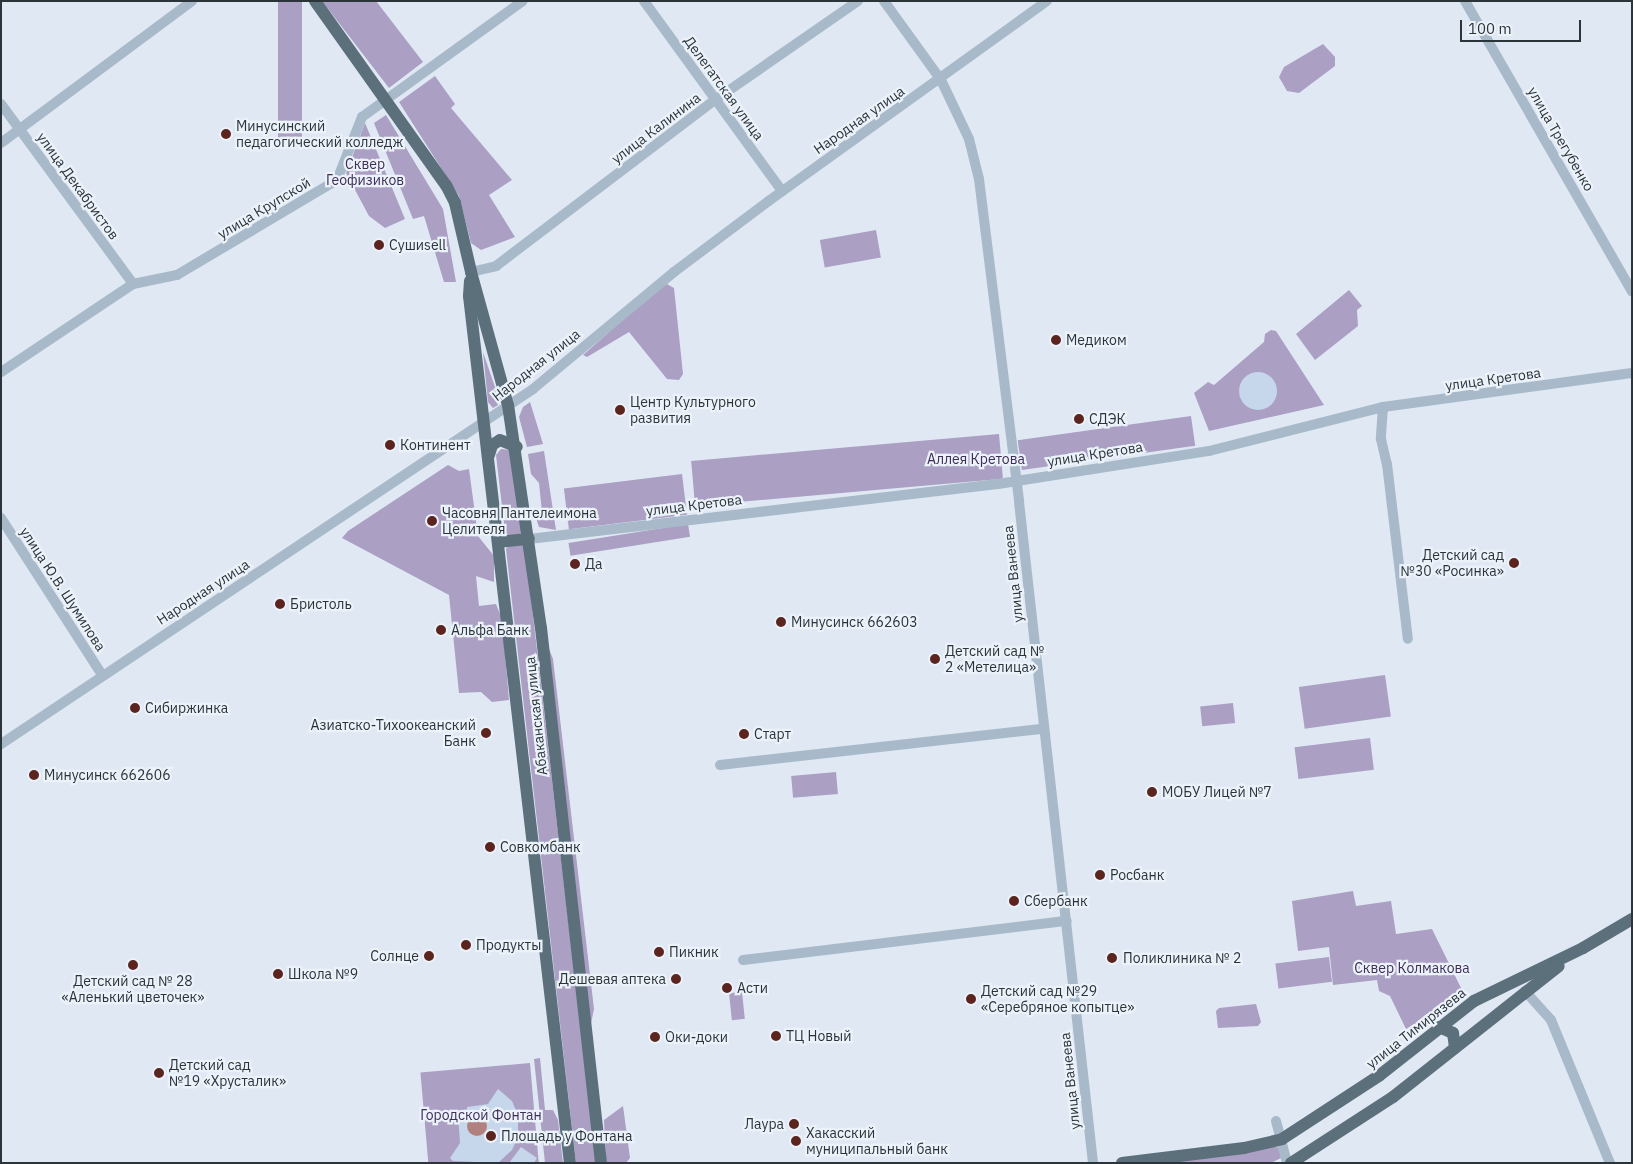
<!DOCTYPE html>
<meta charset="utf-8">
<style>
body{margin:0}
#map{position:relative;width:1633px;height:1164px;overflow:hidden;background:#dfe8f3;font-family:"IBM Plex Sans",sans-serif}
div>[style]{position:absolute}
[style*='--x']{left:calc(var(--x)*1px);top:calc(var(--y)*1px);width:calc(var(--w)*1px);rotate:calc(var(--a)*1deg)}
.green>*{inset:0;background:#ab9fc3;transform-origin:0 0}
.plaza>*{inset:0;background:#c6d6eb}
.round{border-radius:50%}
.water>*{inset:0;background:#b0817e}
.minor>*{height:10px;margin:-5px;padding:0 5px;transform-origin:5px;border-radius:5px;background:#a8b9c9}
.major>*{height:12px;margin:-6px;padding:0 6px;transform-origin:6px;border-radius:6px;background:#5b707b}
.dots>*{width:14px;height:14px;translate:-50% -50%;box-sizing:border-box;border:2px solid #ecf2fa;border-radius:50%}
span{translate:-50% -50%;white-space:nowrap;text-align:center;line-height:1.15;-webkit-text-stroke:4.5px #ecf2fa;paint-order:stroke}
.street-label{font-size:14px;color:#2a3439}
.poi-label{font-size:14px;color:#2a3439}
.left{translate:0 -50%;text-align:left}
.right{translate:-100% -50%;text-align:right}
.park-label{font-size:14px;color:#3e2e58}
.frame{position:absolute;inset:0;border:2px solid #2a3439;pointer-events:none}
.scale{position:absolute;left:1460px;top:20px;width:121px;height:22px;box-sizing:border-box;border:2px solid #2a3439;border-top:0;padding-left:6px;font-size:15px;line-height:18px;white-space:nowrap;color:#2a3439;-webkit-text-stroke:4px #ecf2fa;paint-order:stroke}
</style>
<div id="map">
<div class="green">
<div style="left:278px;top:1px;width:24px;height:137px"></div>
<div style="clip-path:polygon(322px 1px,376px 1px,423px 62px,389px 88px)"></div>
<div style="clip-path:polygon(1323px 44px,1335px 57px,1335px 66px,1299px 93px,1287px 91px,1279px 77px,1284px 67px)"></div>
<div style="clip-path:polygon(435px 76px,455px 104px,451px 108px,512px 180px,489px 195px,515px 237px,481px 250px,471px 243px,459px 196px,399px 102px)"></div>
<div style="clip-path:polygon(386px 115px,443px 209px,456px 282px,444px 282px,424px 216px,413px 219px,374px 123px)"></div>
<div style="clip-path:polygon(365px 123px,405px 219px,385px 228px,369px 216px,346px 173px)"></div>
<div style="left:876px;top:230px;width:28px;height:57px;rotate:80deg"></div>
<div style="clip-path:polygon(665px 283px,674px 288px,683px 374px,679px 380px,667px 379px,629px 332px,587px 357px,583px 355px)"></div>
<div style="clip-path:polygon(1349px 290px,1362px 306px,1357px 310px,1358px 326px,1315px 360px,1296px 334px)"></div>
<div style="clip-path:polygon(1271px 330px,1276px 331px,1324px 405px,1209px 431px,1194px 393px,1208px 382px,1214px 385px,1264px 342px,1265px 334px)"></div>
<div style="clip-path:polygon(483px 352px,497px 393px,498px 405px,493px 408px,488px 402px)"></div>
<div style="clip-path:polygon(530px 402px,543px 444px,527px 447px,519px 417px,523px 407px)"></div>
<div style="left:1191px;top:416px;width:30px;height:175px;rotate:82deg"></div>
<div style="left:999px;top:434px;width:45px;height:309px;rotate:85deg"></div>
<div style="clip-path:polygon(501px 449px,510px 450px,523px 529px,520px 534px,509px 536px,505px 532px,496px 455px)"></div>
<div style="clip-path:polygon(544px 451px,556px 530px,539px 527px,535px 515px,542px 512px,539px 483px,531px 474px,528px 454px)"></div>
<div style="clip-path:polygon(448px 465px,459px 471px,469px 469px,478px 536px,494px 556px,494px 582px,476px 576px,479px 606px,496px 604px,502px 619px,509px 700px,492px 702px,481px 692px,459px 693px,449px 595px,342px 538px,348px 531px)"></div>
<div style="left:682px;top:474px;width:41px;height:119px;rotate:83deg"></div>
<div style="left:688px;top:524px;width:13px;height:121px;rotate:81deg"></div>
<div style="clip-path:polygon(521px 544px,525px 546px,596px 1163px,576px 1163px,506px 549px,509px 545px)"></div>
<div style="clip-path:polygon(548px 646px,553px 659px,594px 1009px,590px 1028px)"></div>
<div style="left:1385px;top:675px;width:42px;height:87px;rotate:82deg"></div>
<div style="left:1233px;top:703px;width:20px;height:33px;rotate:84deg"></div>
<div style="left:1370px;top:738px;width:32px;height:76px;rotate:83deg"></div>
<div style="left:836px;top:772px;width:22px;height:45px;rotate:85deg"></div>
<div style="clip-path:polygon(1353px 891px,1356px 906px,1391px 901px,1396px 934px,1432px 929px,1462px 990px,1461px 998px,1406px 1029px,1390px 996px,1379px 991px,1377px 980px,1333px 985px,1329px 947px,1298px 951px,1292px 901px)"></div>
<div style="left:1329px;top:957px;width:25px;height:54px;rotate:83deg"></div>
<div style="left:742px;top:992px;width:27px;height:13px;rotate:84deg"></div>
<div style="clip-path:polygon(1256px 1004px,1261px 1022px,1258px 1026px,1218px 1028px,1216px 1011px,1219px 1008px)"></div>
<div style="clip-path:polygon(540px 1058px,545px 1110px,553px 1110px,558px 1120px,563px 1163px,545px 1163px,534px 1059px)"></div>
<div style="left:530px;top:1063px;width:100px;height:110px;rotate:85deg"></div>
<div style="clip-path:polygon(623px 1106px,630px 1158px,626px 1163px,606px 1163px,604px 1120px)"></div>
<div style="clip-path:polygon(1275px 1146px,1280px 1149px,1283px 1157px,1271px 1163px,1160px 1163px)"></div>
</div>
<div class="plaza">
<div class="round" style="left:1239px;top:372px;width:38px;height:38px"></div>
<div style="clip-path:polygon(498px 1089px,512px 1101px,518px 1115px,518px 1137px,512px 1150px,498px 1163px,453px 1161px,450px 1158px,460px 1143px,458px 1115px,467px 1112px,467px 1107px,488px 1104px)"></div>
<div style="clip-path:polygon(521px 1147px,537px 1158px,534px 1163px,509px 1163px)"></div>
</div>
<div class="water">
<div class="round" style="left:467px;top:1116px;width:20px;height:20px"></div>
</div>
<div class="minor">
<div style="--x:644;--y:1;--w:235;--a:54"></div>
<div style="--x:884;--y:1;--w:97;--a:54.2"></div>
<div style="--x:941;--y:80;--w:65;--a:64.6"></div>
<div style="--x:969;--y:139;--w:41;--a:76"></div>
<div style="--x:979;--y:179;--w:325;--a:82.9"></div>
<div style="--x:1019;--y:502;--w:665;--a:83.61"></div>
<div style="--x:1465;--y:1;--w:335;--a:60.1"></div>
<div style="--x:1;--y:104;--w:223;--a:53.7"></div>
<div style="--x:1;--y:143;--w:238;--a:-36.6"></div>
<div style="--x:471;--y:272;--w:26;--a:-13"></div>
<div style="--x:496;--y:266;--w:275;--a:-37.2"></div>
<div style="--x:715;--y:100;--w:174;--a:-34.7"></div>
<div style="--x:1;--y:372;--w:159;--a:-33.7"></div>
<div style="--x:133;--y:284;--w:45;--a:-11.6"></div>
<div style="--x:177;--y:275;--w:186;--a:-30.7"></div>
<div style="--x:337;--y:180;--w:68;--a:-68.4"></div>
<div style="--x:362;--y:117;--w:198;--a:-35.8"></div>
<div style="--x:1383;--y:407;--w:32;--a:94"></div>
<div style="--x:1381;--y:439;--w:26;--a:77"></div>
<div style="--x:1387;--y:464;--w:176;--a:83.2"></div>
<div style="--x:1;--y:518;--w:187;--a:57.2"></div>
<div style="--x:529;--y:539;--w:472;--a:-6.7"></div>
<div style="--x:998;--y:484;--w:214;--a:-8.9"></div>
<div style="--x:1209;--y:451;--w:179;--a:-14.2"></div>
<div style="--x:1383;--y:407;--w:251;--a:-7.8"></div>
<div style="--x:1;--y:744;--w:640;--a:-33.71"></div>
<div style="--x:533;--y:389;--w:183;--a:-39.7"></div>
<div style="--x:674;--y:272;--w:120;--a:-36.9"></div>
<div style="--x:770;--y:200;--w:341;--a:-35.7"></div>
<div style="--x:720;--y:765;--w:325;--a:-6.4"></div>
<div style="--x:743;--y:960;--w:326;--a:-6.9"></div>
<div style="--x:1525;--y:991;--w:39;--a:48"></div>
<div style="--x:1551;--y:1020;--w:155;--a:67.6"></div>
<div style="--x:1276;--y:1121;--w:43;--a:75.3"></div>
</div>
<div class="major">
<div style="--x:315;--y:1;--w:226;--a:54.6"></div>
<div style="--x:446;--y:185;--w:20;--a:63"></div>
<div style="--x:455;--y:203;--w:71;--a:76.9"></div>
<div style="--x:471;--y:272;--w:138;--a:74.5"></div>
<div style="--x:508;--y:405;--w:225;--a:81.6"></div>
<div style="--x:541;--y:628;--w:538;--a:83.6"></div>
<div style="--x:470;--y:281;--w:15;--a:94"></div>
<div style="--x:469;--y:296;--w:873;--a:83.36"></div>
<div style="--x:489;--y:455;--w:10;--a:-73"></div>
<div style="--x:492;--y:445;--w:9;--a:-32"></div>
<div style="--x:500;--y:440;--w:18;--a:22"></div>
<div style="--x:498;--y:542;--w:31;--a:-6"></div>
<div style="--x:1439;--y:1027;--w:15;--a:23"></div>
<div style="--x:1453;--y:1033;--w:15;--a:82"></div>
<div style="--x:1122;--y:1163;--w:123;--a:-7"></div>
<div style="--x:1244;--y:1148;--w:39;--a:-13"></div>
<div style="--x:1282;--y:1139;--w:117;--a:-33.1"></div>
<div style="--x:1380;--y:1075;--w:120;--a:-38.2"></div>
<div style="--x:1474;--y:1001;--w:121;--a:-25.9"></div>
<div style="--x:1583;--y:948;--w:57;--a:-30.6"></div>
<div style="--x:1291;--y:1163;--w:121;--a:-32.9"></div>
<div style="--x:1393;--y:1097;--w:211;--a:-38.3"></div>
</div>
<div class="dots">
<div style="left:226px;top:134px;background:#5b241f"></div>
<div style="left:379px;top:245px;background:#5b241f"></div>
<div style="left:1056px;top:340px;background:#5b241f"></div>
<div style="left:620px;top:410px;background:#5b241f"></div>
<div style="left:1079px;top:419px;background:#5b241f"></div>
<div style="left:390px;top:445px;background:#5b241f"></div>
<div style="left:432px;top:521px;background:#5b241f"></div>
<div style="left:1514px;top:563px;background:#5b241f"></div>
<div style="left:575px;top:564px;background:#5b241f"></div>
<div style="left:280px;top:604px;background:#5b241f"></div>
<div style="left:781px;top:622px;background:#5b241f"></div>
<div style="left:441px;top:630px;background:#5b241f"></div>
<div style="left:935px;top:659px;background:#5b241f"></div>
<div style="left:135px;top:708px;background:#5b241f"></div>
<div style="left:486px;top:733px;background:#5b241f"></div>
<div style="left:744px;top:734px;background:#5b241f"></div>
<div style="left:34px;top:775px;background:#5b241f"></div>
<div style="left:1152px;top:792px;background:#5b241f"></div>
<div style="left:490px;top:847px;background:#5b241f"></div>
<div style="left:1100px;top:875px;background:#5b241f"></div>
<div style="left:1014px;top:901px;background:#5b241f"></div>
<div style="left:466px;top:945px;background:#5b241f"></div>
<div style="left:659px;top:952px;background:#5b241f"></div>
<div style="left:429px;top:956px;background:#5b241f"></div>
<div style="left:1112px;top:958px;background:#5b241f"></div>
<div style="left:133px;top:965px;background:#5b241f"></div>
<div style="left:278px;top:974px;background:#5b241f"></div>
<div style="left:676px;top:979px;background:#5b241f"></div>
<div style="left:727px;top:988px;background:#5b241f"></div>
<div style="left:971px;top:999px;background:#5b241f"></div>
<div style="left:776px;top:1036px;background:#5b241f"></div>
<div style="left:655px;top:1037px;background:#5b241f"></div>
<div style="left:159px;top:1073px;background:#5b241f"></div>
<div style="left:794px;top:1124px;background:#5b241f"></div>
<div style="left:491px;top:1136px;background:#5b241f"></div>
<div style="left:796px;top:1141px;background:#5b241f"></div>
</div>
<div class="street-label">
<span style="left:724px;top:88px;rotate:54deg">Делегатская улица</span>
<span style="left:859px;top:120px;rotate:-35deg">Народная улица</span>
<span style="left:656px;top:128px;rotate:-37deg">улица Калинина</span>
<span style="left:1561px;top:139px;rotate:60deg">улица Трегубенко</span>
<span style="left:78px;top:186px;rotate:54deg">улица Декабристов</span>
<span style="left:264px;top:208px;rotate:-31deg">улица Крупской</span>
<span style="left:536px;top:365px;rotate:-38deg">Народная улица</span>
<span style="left:1493px;top:379px;rotate:-8deg">улица Кретова</span>
<span style="left:1095px;top:454px;rotate:-9deg">улица Кретова</span>
<span style="left:694px;top:505px;rotate:-7deg">улица Кретова</span>
<span style="left:1013px;top:574px;rotate:-96deg">улица Ванеева</span>
<span style="left:63px;top:589px;rotate:57deg">улица Ю.В. Шумилова</span>
<span style="left:203px;top:592px;rotate:-33deg">Народная улица</span>
<span style="left:536px;top:716px;rotate:-96deg">Абаканская улица</span>
<span style="left:1416px;top:1028px;rotate:-38deg">улица Тимирязева</span>
<span style="left:1070px;top:1081px;rotate:-96deg">улица Ванеева</span>
</div>
<div class="poi-label">
<span class="left" style="left:236px;top:134px">Минусинский<br>педагогический колледж</span>
<span class="left" style="left:389px;top:245px">Сушиsell</span>
<span class="left" style="left:1066px;top:340px">Медиком</span>
<span class="left" style="left:630px;top:410px">Центр Культурного<br>развития</span>
<span class="left" style="left:1089px;top:419px">СДЭК</span>
<span class="left" style="left:400px;top:445px">Континент</span>
<span class="left" style="left:442px;top:521px">Часовня Пантелеимона<br>Целителя</span>
<span class="right" style="left:1504px;top:563px">Детский сад<br>№30 «Росинка»</span>
<span class="left" style="left:585px;top:564px">Да</span>
<span class="left" style="left:290px;top:604px">Бристоль</span>
<span class="left" style="left:791px;top:622px">Минусинск 662603</span>
<span class="left" style="left:451px;top:630px">Альфа Банк</span>
<span class="left" style="left:945px;top:659px">Детский сад №<br>2 «Метелица»</span>
<span class="left" style="left:145px;top:708px">Сибиржинка</span>
<span class="right" style="left:476px;top:733px">Азиатско-Тихоокеанский<br>Банк</span>
<span class="left" style="left:754px;top:734px">Старт</span>
<span class="left" style="left:44px;top:775px">Минусинск 662606</span>
<span class="left" style="left:1162px;top:792px">МОБУ Лицей №7</span>
<span class="left" style="left:500px;top:847px">Совкомбанк</span>
<span class="left" style="left:1110px;top:875px">Росбанк</span>
<span class="left" style="left:1024px;top:901px">Сбербанк</span>
<span class="left" style="left:476px;top:945px">Продукты</span>
<span class="left" style="left:669px;top:952px">Пикник</span>
<span class="right" style="left:419px;top:956px">Солнце</span>
<span class="left" style="left:1123px;top:958px">Поликлиника № 2</span>
<span class="left" style="left:288px;top:974px">Школа №9</span>
<span class="right" style="left:666px;top:979px">Дешевая аптека</span>
<span style="left:133px;top:989px">Детский сад № 28<br>«Аленький цветочек»</span>
<span class="left" style="left:737px;top:988px">Асти</span>
<span class="left" style="left:981px;top:999px">Детский сад №29<br>«Серебряное копытце»</span>
<span class="left" style="left:786px;top:1036px">ТЦ Новый</span>
<span class="left" style="left:665px;top:1037px">Оки-доки</span>
<span class="left" style="left:169px;top:1073px">Детский сад<br>№19 «Хрусталик»</span>
<span class="right" style="left:784px;top:1124px">Лаура</span>
<span class="left" style="left:806px;top:1141px">Хакасский<br>муниципальный банк</span>
<span class="left" style="left:501px;top:1136px">Площадь у Фонтана</span>
</div>
<div class="park-label">
<span style="left:365px;top:172px">Сквер<br>Геофизиков</span>
<span style="left:976px;top:459px">Аллея Кретова</span>
<span style="left:1412px;top:968px">Сквер Колмакова</span>
<span style="left:481px;top:1115px">Городской Фонтан</span>
</div>
<div class="frame"></div>
<div class="scale">100 m</div>
</div>
